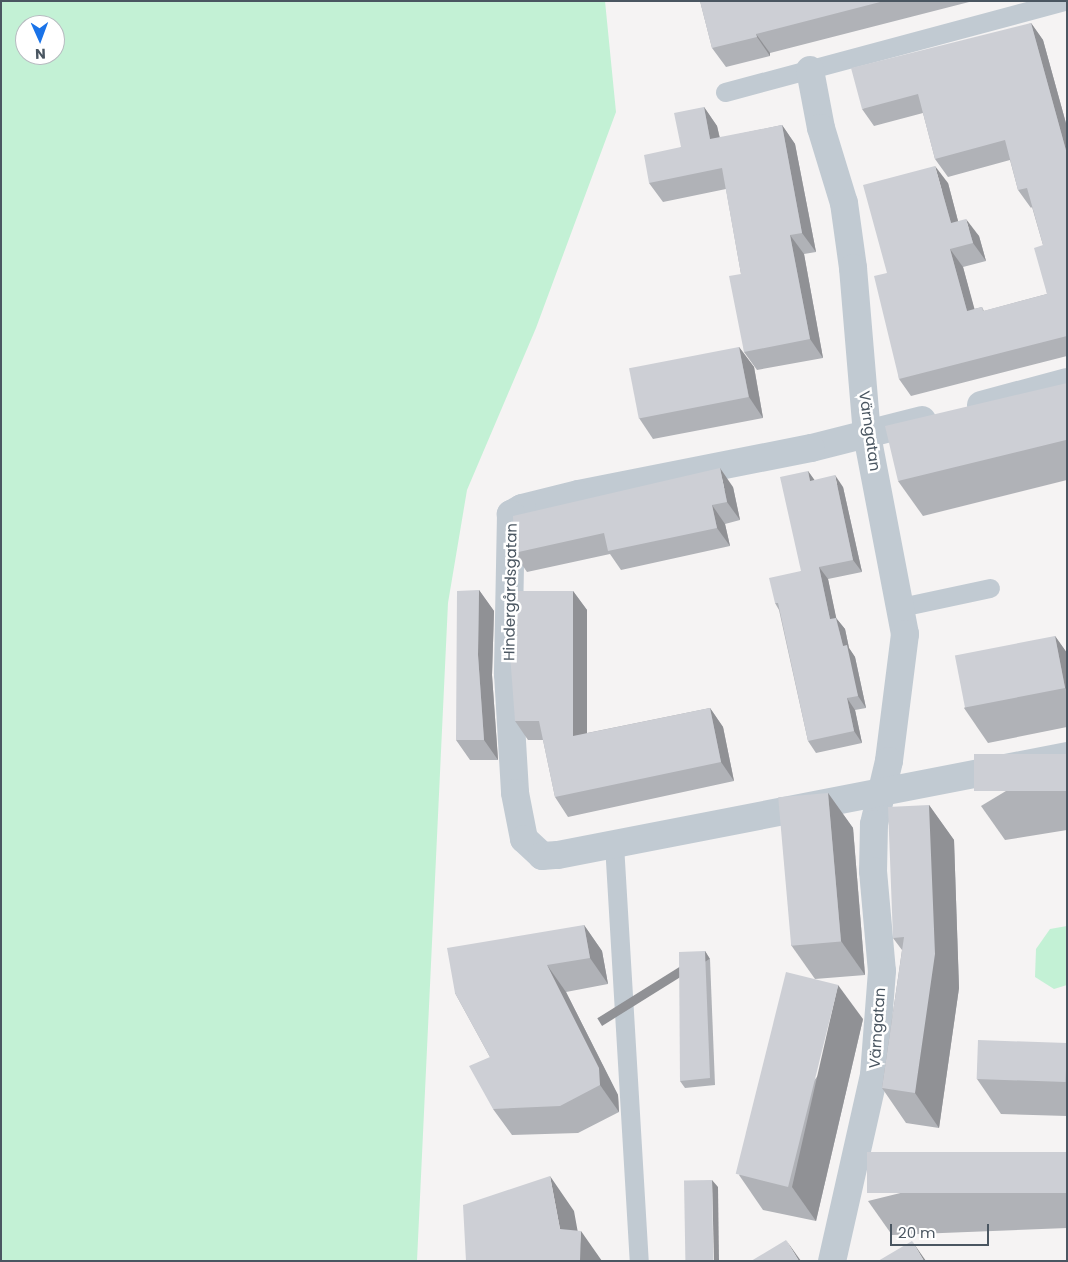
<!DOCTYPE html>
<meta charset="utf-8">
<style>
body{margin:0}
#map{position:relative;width:1068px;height:1262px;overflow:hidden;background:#f5f3f3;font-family:Poppins,sans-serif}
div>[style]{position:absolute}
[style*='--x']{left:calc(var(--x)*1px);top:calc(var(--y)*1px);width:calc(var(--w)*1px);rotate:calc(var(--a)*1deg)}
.green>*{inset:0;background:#c3f1d5}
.lane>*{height:19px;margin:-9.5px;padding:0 9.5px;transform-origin:9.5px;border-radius:9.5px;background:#c1cad2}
.street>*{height:28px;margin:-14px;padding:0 14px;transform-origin:14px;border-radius:14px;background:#c1cad2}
.wall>*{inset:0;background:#b0b2b7}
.shaded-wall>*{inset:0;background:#909195;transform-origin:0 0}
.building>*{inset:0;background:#cdcfd5;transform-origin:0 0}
span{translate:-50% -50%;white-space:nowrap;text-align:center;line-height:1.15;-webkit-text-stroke:5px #fff;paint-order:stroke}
.street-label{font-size:15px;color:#4a5661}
.frame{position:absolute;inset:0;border:2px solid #4a5661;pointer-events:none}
.north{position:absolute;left:15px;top:15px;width:50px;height:50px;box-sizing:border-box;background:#fff;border:1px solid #b7bbc0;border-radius:50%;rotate:178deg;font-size:14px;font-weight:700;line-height:20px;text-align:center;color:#4a5661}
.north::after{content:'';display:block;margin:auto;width:18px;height:22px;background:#1a73e8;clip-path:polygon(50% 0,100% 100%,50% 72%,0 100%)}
.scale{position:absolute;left:890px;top:1224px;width:99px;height:22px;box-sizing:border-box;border:2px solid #4a5661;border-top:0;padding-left:6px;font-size:15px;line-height:18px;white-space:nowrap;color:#4a5661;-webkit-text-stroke:4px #fff;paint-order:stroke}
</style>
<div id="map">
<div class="green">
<div style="clip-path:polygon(evenodd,1px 1px,605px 1px,616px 112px,536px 328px,467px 490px,448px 603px,417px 1261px,1px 1261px,1px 1px,25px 25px,55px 25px,55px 55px,25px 55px,25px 25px)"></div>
<div style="clip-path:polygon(1067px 926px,1067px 985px,1054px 989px,1035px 977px,1036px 949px,1050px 929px)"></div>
</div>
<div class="lane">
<div style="--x:725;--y:92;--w:351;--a:-15"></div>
<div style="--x:901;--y:607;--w:91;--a:-12.1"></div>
<div style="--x:614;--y:844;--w:418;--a:86.6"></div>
</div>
<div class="street">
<div style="--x:810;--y:70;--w:59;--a:79.3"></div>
<div style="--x:821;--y:128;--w:78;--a:73"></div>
<div style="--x:844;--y:203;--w:66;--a:82.1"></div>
<div style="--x:853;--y:268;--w:168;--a:85.2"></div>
<div style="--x:867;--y:435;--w:203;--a:79.2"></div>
<div style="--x:905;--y:634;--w:128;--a:97.2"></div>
<div style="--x:889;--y:761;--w:65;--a:103.4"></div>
<div style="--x:874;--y:824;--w:47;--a:91.2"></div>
<div style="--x:873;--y:871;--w:100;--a:84.9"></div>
<div style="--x:882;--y:971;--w:104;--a:94.4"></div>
<div style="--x:874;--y:1075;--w:191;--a:102.7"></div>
<div style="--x:981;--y:405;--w:89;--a:-15"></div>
<div style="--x:922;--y:420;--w:114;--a:165.8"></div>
<div style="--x:811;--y:448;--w:237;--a:168.8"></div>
<div style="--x:578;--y:494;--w:58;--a:166"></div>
<div style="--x:522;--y:508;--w:13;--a:151"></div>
<div style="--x:511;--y:514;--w:160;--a:91.1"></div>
<div style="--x:508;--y:674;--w:119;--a:86.6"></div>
<div style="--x:515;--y:793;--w:47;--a:78.9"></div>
<div style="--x:524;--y:839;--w:25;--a:43"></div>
<div style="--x:542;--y:856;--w:16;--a:-4"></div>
<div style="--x:558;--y:855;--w:519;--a:-11.01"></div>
</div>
<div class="wall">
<div style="clip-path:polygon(700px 1px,973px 1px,770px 53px,770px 56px,726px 67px,712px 48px)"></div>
<div style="clip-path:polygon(1031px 23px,1043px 40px,1067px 127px,1067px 356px,911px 396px,899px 379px,887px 273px,948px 183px,958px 221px,979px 236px,986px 261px,963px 267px,974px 309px,982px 307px,984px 311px,1047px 294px,1043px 245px,1032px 207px,1031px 208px,1018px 190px,1010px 160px,948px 177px,935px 159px,923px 113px,874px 126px,862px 109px)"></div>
<div style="clip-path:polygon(704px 107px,717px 126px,720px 138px,782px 125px,795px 144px,816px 252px,804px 254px,823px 358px,757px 370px,744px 352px,741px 274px,726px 189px,663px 202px,649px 183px,681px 147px)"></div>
<div style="clip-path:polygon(739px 347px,754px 367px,763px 418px,653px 439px,639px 418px)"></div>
<div style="clip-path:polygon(1067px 383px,1067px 480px,923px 516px,898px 481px)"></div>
<div style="clip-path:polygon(808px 471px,814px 480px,843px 487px,862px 572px,828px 579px,836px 618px,845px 629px,849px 648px,855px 657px,866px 708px,855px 710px,862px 743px,816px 753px,808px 741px,779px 610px,775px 603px,801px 571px)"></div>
<div style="clip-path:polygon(733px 487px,740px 520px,725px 524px,730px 546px,621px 570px,610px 554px,527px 572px,514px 553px)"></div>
<div style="clip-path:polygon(479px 590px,494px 611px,492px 675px,498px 760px,470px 760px,456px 740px)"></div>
<div style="clip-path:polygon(573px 591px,587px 610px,587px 733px,710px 708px,723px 727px,734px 781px,568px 817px,555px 797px,543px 740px,528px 740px,515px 721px)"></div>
<div style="clip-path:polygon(1055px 636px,1067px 653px,1067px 727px,988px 743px,964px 708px)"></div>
<div style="clip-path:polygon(1067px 754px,1067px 830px,1005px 840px,981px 806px)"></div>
<div style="clip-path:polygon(828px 793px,853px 828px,865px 975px,815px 979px,791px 945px)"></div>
<div style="clip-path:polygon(929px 805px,954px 840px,959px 988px,939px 1128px,906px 1123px,882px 1088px,902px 950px,893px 938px)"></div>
<div style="clip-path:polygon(584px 925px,602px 951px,608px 984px,566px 992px,618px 1095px,619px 1112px,578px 1133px,512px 1135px,493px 1109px,490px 1057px,455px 993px)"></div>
<div style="clip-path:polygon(705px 951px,710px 959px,715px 1085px,685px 1088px,680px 1081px)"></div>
<div style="clip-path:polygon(863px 1019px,816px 1221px,763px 1210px,739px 1175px)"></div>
<div style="clip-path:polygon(1067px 1043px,1067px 1116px,1001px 1114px,977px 1079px)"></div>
<div style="clip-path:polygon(1067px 1152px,1067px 1228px,892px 1235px,868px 1201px)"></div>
</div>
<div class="shaded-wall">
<div style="clip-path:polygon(1031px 23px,1043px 40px,1067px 127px,1067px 154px)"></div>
<div style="clip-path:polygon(756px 34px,770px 53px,770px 56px,757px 37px)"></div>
<div style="clip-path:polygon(704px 107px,717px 126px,724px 158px,710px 139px)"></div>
<div style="clip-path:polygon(782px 125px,795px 144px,816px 252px,802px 233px)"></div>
<div style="clip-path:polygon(935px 166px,948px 183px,963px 240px,951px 223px)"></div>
<div style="clip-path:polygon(966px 219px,979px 236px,986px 261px,973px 243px)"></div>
<div style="clip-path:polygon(790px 235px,804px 254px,823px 358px,810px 339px)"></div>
<div style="clip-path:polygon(950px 249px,963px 267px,980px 329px,967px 311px)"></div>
<div style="clip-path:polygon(739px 347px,754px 367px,763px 418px,749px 397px)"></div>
<div style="clip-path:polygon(720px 468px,733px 487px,740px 520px,727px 502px)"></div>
<div style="clip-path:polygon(808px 471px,816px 482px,810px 481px)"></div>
<div style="clip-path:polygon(835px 475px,843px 487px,862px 572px,853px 560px)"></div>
<div style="clip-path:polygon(712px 505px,725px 524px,730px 546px,717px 528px)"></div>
<div style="clip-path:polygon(819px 567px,828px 579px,839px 631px,830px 619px)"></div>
<div style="clip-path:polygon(479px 590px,494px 611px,492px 675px,498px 760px,484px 740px,478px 655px)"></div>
<div style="clip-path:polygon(573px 591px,587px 610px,587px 755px,573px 736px)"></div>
<div style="clip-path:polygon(836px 618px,845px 629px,849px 648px,855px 657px,866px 708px,858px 696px,843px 646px)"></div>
<div style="clip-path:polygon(1055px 636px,1067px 653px,1067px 690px,1065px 688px)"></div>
<div style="clip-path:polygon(847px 698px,855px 710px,862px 743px,854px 731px)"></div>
<div style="clip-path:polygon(710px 708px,723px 727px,734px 781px,721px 762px)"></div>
<div style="clip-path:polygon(828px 793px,853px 828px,865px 975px,841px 941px)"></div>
<div style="clip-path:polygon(929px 805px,954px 840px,959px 988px,939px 1128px,915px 1093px)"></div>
<div style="clip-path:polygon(584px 925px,602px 951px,608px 984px,590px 958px)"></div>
<div style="left:705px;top:951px;width:9px;height:127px;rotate:58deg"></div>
<div style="clip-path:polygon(547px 965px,566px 992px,618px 1095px,619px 1112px,600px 1085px)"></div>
<div style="clip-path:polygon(838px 985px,863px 1019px,816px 1221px,792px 1187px)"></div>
<div style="clip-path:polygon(550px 1176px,574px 1211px,580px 1244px,581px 1231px,602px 1261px,580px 1261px,560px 1229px)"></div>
<div style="clip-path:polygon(712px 1180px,718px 1187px,719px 1261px,714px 1261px)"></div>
<div style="clip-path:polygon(786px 1240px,801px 1261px,799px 1261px)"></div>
<div style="clip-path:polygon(912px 1241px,926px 1261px,924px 1261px)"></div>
</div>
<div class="building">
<div style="clip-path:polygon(700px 1px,884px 1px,756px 34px,757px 37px,712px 48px)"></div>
<div style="clip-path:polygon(1031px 23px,1067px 154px,1067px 336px,899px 379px,874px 276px,887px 273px,863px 185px,935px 166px,951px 223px,966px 219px,973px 243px,950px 249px,967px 311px,982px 307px,983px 311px,1047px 294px,1034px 248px,1043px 245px,1027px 188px,1018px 190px,1005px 140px,935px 159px,918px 94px,862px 109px,851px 68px)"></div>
<div style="clip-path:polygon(704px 107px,710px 139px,782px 125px,802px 233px,790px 235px,810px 339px,744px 352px,729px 276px,741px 274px,722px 168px,649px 183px,644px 155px,681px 147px,674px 113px)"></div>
<div style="left:739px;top:347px;width:51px;height:112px;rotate:79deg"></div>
<div style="clip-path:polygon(1067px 383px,1067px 443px,1066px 440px,898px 481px,885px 426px)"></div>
<div style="clip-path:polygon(720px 468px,727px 502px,712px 505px,717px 528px,608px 551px,604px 533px,514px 553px,513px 516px)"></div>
<div style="clip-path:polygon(808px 471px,810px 481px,835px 475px,853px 560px,819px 567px,830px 619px,836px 618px,843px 646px,847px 645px,858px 696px,847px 698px,854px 731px,808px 741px,778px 603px,775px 603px,769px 578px,801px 571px,780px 477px)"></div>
<div style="clip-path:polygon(479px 590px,478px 655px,484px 740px,456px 740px,457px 591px)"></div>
<div style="clip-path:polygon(511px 591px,573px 591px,573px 736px,710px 708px,721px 762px,555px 797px,539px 721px,515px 721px,510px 654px)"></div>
<div style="left:1055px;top:636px;width:53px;height:102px;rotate:79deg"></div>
<div style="left:1067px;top:754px;width:37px;height:93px;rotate:90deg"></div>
<div style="left:828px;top:793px;width:149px;height:50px;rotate:85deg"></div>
<div style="clip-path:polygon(929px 805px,935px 954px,915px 1093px,882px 1088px,904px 937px,893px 938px,888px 807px)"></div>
<div style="clip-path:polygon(584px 925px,590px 958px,547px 965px,599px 1068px,600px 1085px,560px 1106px,493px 1109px,469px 1066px,490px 1057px,455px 993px,447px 948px)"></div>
<div style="clip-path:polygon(705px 951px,710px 1078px,680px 1081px,679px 952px)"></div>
<div style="left:786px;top:972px;width:54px;height:208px;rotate:14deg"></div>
<div style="left:978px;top:1040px;width:89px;height:39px;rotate:2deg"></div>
<div style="left:1067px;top:1152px;width:41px;height:200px;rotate:90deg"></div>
<div style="clip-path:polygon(550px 1176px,560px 1229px,581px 1231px,580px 1261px,466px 1261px,463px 1205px)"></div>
<div style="left:712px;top:1180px;width:81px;height:28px;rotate:89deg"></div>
<div style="clip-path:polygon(786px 1240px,799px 1261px,751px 1261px)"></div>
<div style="clip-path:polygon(912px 1241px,924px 1261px,878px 1261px)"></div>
</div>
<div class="street-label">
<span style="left:870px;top:431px;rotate:82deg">Värngatan</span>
<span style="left:510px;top:592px;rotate:-89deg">Hindergårdsgatan</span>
<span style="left:877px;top:1028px;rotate:-86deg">Värngatan</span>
</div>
<div class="frame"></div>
<div class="north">N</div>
<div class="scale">20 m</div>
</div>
